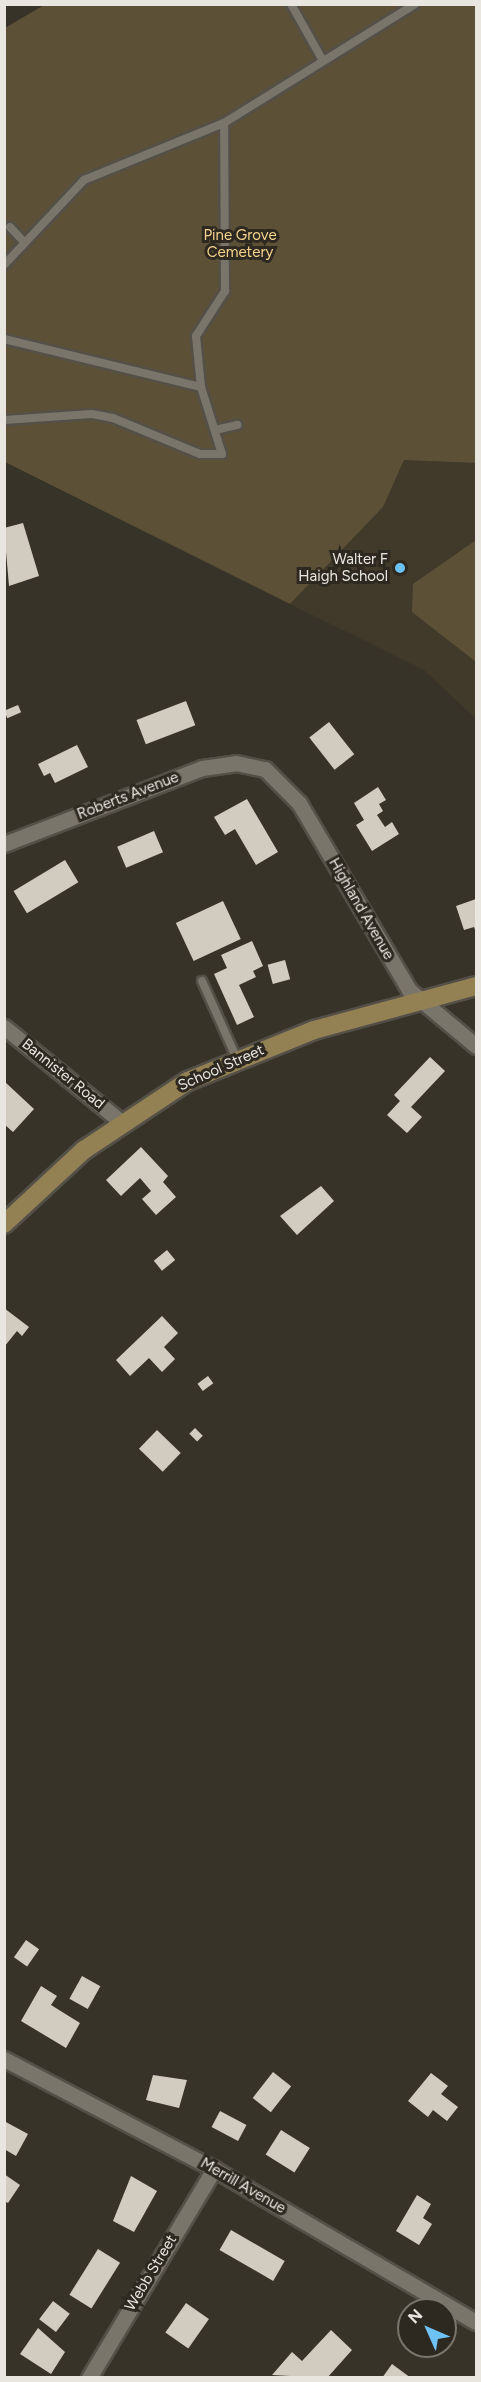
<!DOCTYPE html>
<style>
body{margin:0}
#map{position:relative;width:481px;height:2382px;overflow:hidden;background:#383329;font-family:Figtree,sans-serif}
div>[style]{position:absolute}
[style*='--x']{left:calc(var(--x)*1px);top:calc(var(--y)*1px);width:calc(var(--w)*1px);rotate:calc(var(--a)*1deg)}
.built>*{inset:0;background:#413a2a}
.green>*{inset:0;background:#5c5037}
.building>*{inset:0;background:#d2ccc0;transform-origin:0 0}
.roads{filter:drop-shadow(2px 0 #545048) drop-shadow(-2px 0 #545048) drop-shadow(0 2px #545048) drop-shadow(0 -2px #545048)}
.lane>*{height:8px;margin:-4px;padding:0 4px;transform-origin:4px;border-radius:4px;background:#7a756a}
.street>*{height:15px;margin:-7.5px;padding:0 7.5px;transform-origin:7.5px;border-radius:7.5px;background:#7a756a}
.secondary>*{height:18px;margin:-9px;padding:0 9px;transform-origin:9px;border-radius:9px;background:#938154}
.dots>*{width:16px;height:16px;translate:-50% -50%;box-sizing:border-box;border:3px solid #2e2920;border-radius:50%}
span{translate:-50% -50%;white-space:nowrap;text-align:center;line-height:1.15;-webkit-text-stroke:6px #2e2920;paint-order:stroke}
.park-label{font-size:15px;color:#f5d48d}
.poi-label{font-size:15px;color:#e9e6e0}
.right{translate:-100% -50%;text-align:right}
.street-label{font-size:15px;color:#e9e6e0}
.frame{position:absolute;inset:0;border:6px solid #e9e6e0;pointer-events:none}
.north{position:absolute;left:397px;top:2298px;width:60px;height:60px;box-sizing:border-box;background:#2e2920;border:2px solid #79756d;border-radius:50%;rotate:315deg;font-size:16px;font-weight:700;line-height:24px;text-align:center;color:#e9e6e0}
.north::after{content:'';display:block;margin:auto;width:21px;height:27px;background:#6ec2f3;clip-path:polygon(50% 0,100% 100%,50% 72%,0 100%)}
</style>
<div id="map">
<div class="built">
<div style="clip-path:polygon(404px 460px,476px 463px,476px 719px,424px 670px,290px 604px,383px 507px)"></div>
</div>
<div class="green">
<div style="clip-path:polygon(44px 5px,476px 5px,476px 463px,404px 460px,383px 507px,290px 604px,5px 462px,5px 28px)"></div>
<div style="clip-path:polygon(476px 540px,476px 662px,412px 612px,413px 584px)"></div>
</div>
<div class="building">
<div style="clip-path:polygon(23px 523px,39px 576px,9px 586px,4px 528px)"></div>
<div style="left:186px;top:701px;width:26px;height:53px;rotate:69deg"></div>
<div style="left:18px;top:705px;width:8px;height:15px;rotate:67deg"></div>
<div style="left:329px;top:722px;width:41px;height:25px;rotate:52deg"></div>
<div style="clip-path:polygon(77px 745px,88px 767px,55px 783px,50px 773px,44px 776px,38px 764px)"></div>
<div style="clip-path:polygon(378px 787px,386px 800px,379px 804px,383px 811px,377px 815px,385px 827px,392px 822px,399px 834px,372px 851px,356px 825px,364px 820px,354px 803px)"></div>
<div style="clip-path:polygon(247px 799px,278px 852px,256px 865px,235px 829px,225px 835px,214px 817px)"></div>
<div style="left:154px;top:831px;width:23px;height:40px;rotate:67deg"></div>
<div style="left:65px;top:860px;width:26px;height:60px;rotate:59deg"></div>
<div style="clip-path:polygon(476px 899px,476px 932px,474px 927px,464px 930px,456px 906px)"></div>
<div style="left:223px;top:901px;width:42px;height:52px;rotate:65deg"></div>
<div style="clip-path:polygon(252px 941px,263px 966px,253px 971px,256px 977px,239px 985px,254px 1017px,237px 1025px,214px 974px,227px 968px,221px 955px)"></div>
<div style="left:285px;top:960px;width:20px;height:18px;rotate:75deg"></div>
<div style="clip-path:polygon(430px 1057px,445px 1071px,411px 1107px,422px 1117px,407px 1133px,387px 1115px,400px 1101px,394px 1095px)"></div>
<div style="clip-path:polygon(5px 1082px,34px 1109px,13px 1132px,5px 1125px)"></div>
<div style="clip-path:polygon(141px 1147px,168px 1176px,163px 1182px,176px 1197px,156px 1215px,142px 1199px,151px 1191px,140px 1178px,121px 1196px,106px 1180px)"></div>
<div style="clip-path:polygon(321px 1186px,334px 1201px,297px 1235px,280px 1216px)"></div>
<div style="left:167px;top:1250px;width:13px;height:17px;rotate:51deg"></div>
<div style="clip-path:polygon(4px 1308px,29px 1327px,22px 1336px,17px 1331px,4px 1347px)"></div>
<div style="clip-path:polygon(162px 1316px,178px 1333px,164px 1347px,175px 1359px,162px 1372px,149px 1358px,130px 1376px,116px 1360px)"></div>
<div style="left:208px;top:1376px;width:9px;height:13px;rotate:54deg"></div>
<div style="left:195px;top:1428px;width:11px;height:8px;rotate:45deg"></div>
<div style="left:157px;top:1430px;width:33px;height:26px;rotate:44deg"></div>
<div style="left:26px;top:1940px;width:16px;height:21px;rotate:35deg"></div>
<div style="left:82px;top:1976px;width:21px;height:26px;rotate:29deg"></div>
<div style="clip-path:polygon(41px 1986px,57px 1996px,51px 2005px,80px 2023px,66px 2048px,21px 2021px)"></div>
<div style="left:273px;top:2072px;width:23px;height:33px;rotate:38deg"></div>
<div style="clip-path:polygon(431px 2073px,448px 2086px,441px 2094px,458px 2107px,447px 2121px,433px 2110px,428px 2117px,408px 2101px)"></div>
<div style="clip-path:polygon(153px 2075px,187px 2080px,179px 2108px,146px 2100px)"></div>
<div style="left:220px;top:2111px;width:30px;height:18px;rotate:28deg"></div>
<div style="clip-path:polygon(4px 2121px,28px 2134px,16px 2156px,4px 2149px)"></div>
<div style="left:281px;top:2130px;width:34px;height:29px;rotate:32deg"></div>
<div style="clip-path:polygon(4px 2174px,20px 2185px,8px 2203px,4px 2201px)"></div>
<div style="clip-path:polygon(131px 2176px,157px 2191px,134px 2232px,113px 2221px)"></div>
<div style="clip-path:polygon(417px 2195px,431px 2204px,423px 2218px,432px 2224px,419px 2245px,396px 2231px)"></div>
<div style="left:231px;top:2230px;width:62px;height:23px;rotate:30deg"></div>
<div style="left:98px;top:2249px;width:26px;height:54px;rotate:32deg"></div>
<div style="left:53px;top:2301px;width:21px;height:23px;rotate:37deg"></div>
<div style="left:186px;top:2303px;width:28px;height:36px;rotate:35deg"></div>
<div style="clip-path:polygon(38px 2328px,65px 2352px,51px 2374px,20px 2354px)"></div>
<div style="clip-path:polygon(331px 2330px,352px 2350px,327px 2378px,272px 2375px,292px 2352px,302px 2361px)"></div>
<div style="clip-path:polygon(392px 2364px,411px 2378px,382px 2378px)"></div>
</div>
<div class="roads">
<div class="lane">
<div style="--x:291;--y:4;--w:63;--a:60.6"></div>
<div style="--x:10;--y:227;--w:21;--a:47"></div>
<div style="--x:4;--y:265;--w:117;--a:-46.7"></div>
<div style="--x:84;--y:180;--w:151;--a:-22.2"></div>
<div style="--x:224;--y:123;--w:225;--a:-31.9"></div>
<div style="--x:4;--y:339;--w:203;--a:13.7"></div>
<div style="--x:4;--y:420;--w:88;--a:-3.9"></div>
<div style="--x:92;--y:414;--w:21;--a:11"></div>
<div style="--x:113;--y:418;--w:94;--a:22.5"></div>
<div style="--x:200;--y:454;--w:22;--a:0"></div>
<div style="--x:222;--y:454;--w:70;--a:-107.4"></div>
<div style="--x:201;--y:387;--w:51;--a:-95.6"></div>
<div style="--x:196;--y:336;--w:54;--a:-57.2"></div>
<div style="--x:225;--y:291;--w:168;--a:-90.3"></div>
<div style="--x:215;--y:430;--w:23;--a:-13"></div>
<div style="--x:202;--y:981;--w:85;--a:65.8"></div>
</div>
<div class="street">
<div style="--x:4;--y:844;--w:212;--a:-21"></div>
<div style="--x:202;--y:768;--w:34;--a:-8"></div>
<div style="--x:236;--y:763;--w:30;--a:12"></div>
<div style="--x:265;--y:769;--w:48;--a:45"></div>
<div style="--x:299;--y:803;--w:217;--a:59.5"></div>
<div style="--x:409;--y:990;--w:87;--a:39.9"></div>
<div style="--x:4;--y:1027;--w:149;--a:39"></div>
<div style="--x:4;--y:2059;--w:237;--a:27.6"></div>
<div style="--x:214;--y:2169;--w:303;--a:30.3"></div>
<div style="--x:89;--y:2378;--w:244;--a:-59.1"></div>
</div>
<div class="secondary">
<div style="--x:4;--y:1224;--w:109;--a:-42.8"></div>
<div style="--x:84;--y:1150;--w:125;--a:-33.6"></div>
<div style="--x:188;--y:1081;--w:136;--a:-22"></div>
<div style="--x:314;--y:1030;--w:168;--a:-15.2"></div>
</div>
</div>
<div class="dots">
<div style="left:400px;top:568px;background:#6ec2f3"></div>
</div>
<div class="park-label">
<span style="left:240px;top:244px">Pine Grove<br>Cemetery</span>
</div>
<div class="poi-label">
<span class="right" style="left:388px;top:568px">Walter F<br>Haigh School</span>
</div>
<div class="street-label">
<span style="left:128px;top:796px;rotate:-21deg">Roberts Avenue</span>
<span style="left:361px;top:909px;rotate:60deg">Highland Avenue</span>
<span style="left:221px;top:1068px;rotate:-24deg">School Street</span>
<span style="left:63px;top:1074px;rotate:39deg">Bannister Road</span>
<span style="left:243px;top:2186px;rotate:30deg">Merrill Avenue</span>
<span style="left:151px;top:2273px;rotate:-59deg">Webb Street</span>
</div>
<div class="frame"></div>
<div class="north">N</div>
</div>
